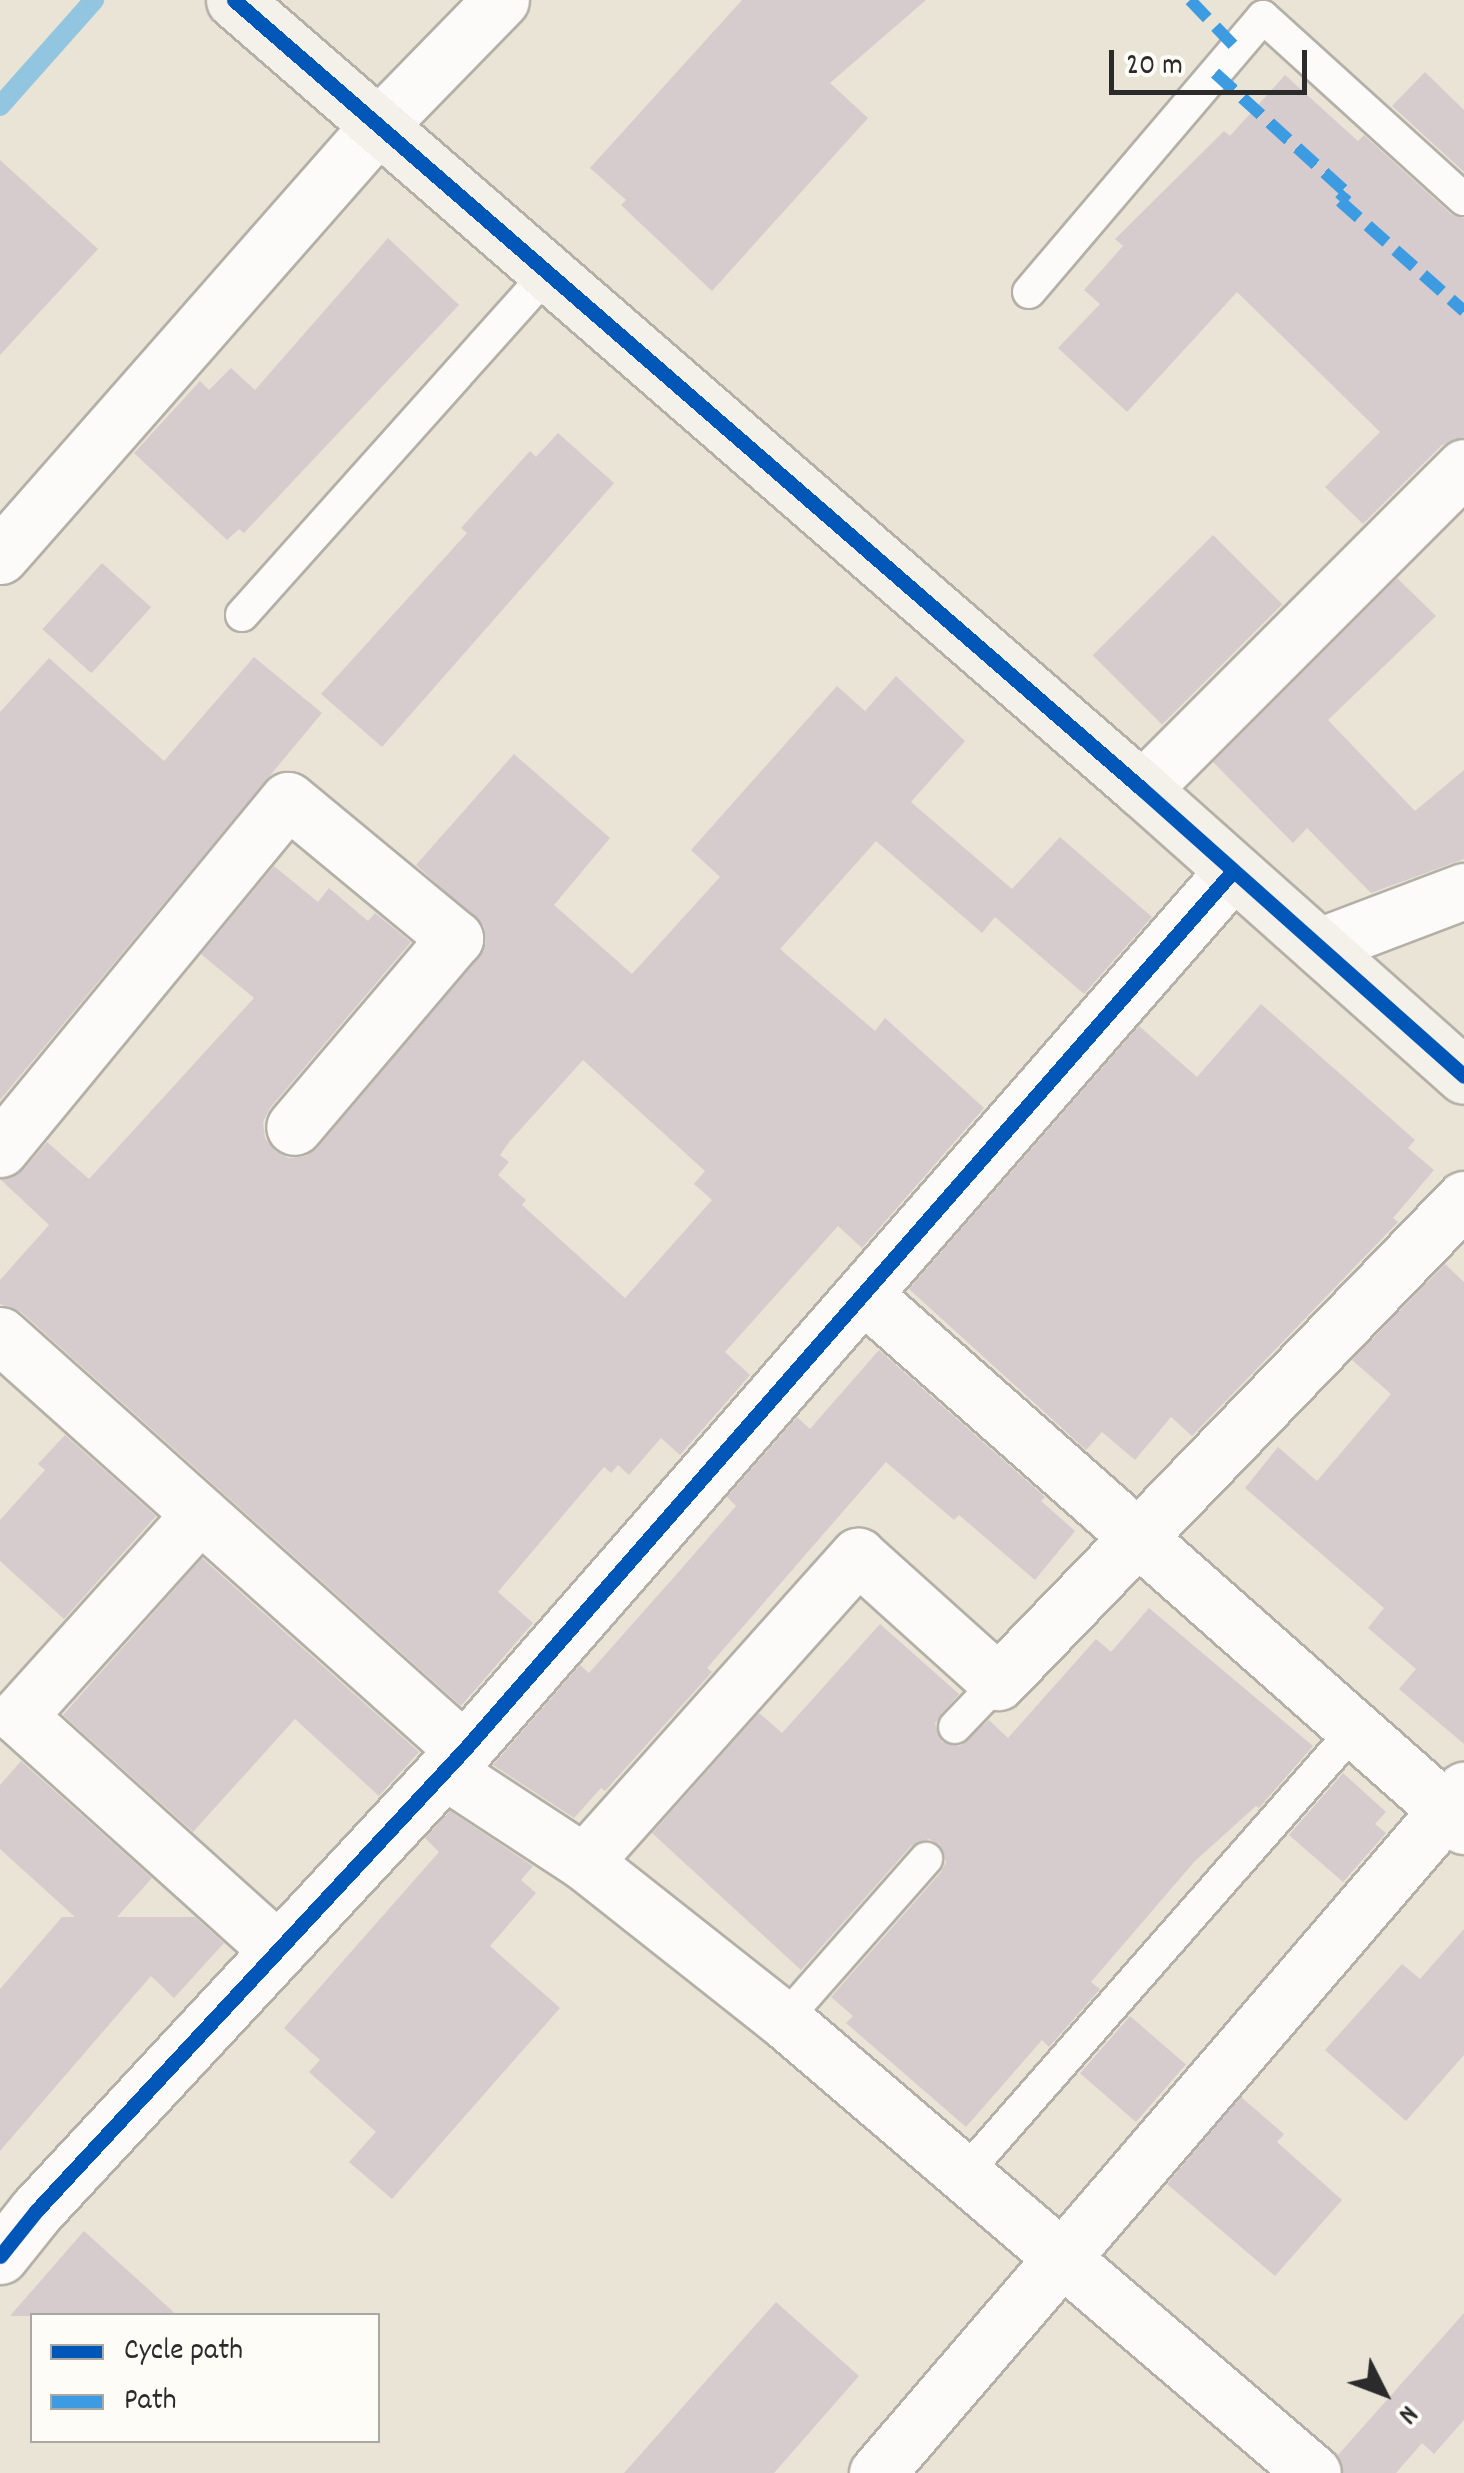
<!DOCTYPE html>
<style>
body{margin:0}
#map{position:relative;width:1464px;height:2473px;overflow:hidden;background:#e9e4d5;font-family:Dekko,sans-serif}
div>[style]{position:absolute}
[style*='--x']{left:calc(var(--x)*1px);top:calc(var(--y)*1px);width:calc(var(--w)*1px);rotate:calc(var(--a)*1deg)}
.stream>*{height:20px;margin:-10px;padding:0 10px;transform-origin:10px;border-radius:10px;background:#92c5e0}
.building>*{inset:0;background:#d7cccd;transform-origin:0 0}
.roads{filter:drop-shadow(2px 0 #b4b0a7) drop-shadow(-2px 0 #b4b0a7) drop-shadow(0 2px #b4b0a7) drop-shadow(0 -2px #b4b0a7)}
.lane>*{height:32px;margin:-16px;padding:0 16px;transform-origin:16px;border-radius:16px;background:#fcfbf9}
.street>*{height:55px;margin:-27.5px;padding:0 27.5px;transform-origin:27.5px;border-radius:27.5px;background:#fcfbf9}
.secondary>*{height:55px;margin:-27.5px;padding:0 27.5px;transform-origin:27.5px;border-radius:27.5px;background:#f4f1ea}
.quiet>*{height:12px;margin-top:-6px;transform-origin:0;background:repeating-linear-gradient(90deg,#3d9ce1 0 25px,transparent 0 37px)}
.cycleway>*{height:15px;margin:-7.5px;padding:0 7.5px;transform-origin:7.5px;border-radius:7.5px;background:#0057b8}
span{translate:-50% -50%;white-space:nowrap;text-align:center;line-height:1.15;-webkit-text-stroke:9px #fdfcf7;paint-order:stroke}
.legend{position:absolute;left:30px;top:2313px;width:350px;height:130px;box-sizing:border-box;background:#fdfcf7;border:2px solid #a9a8a5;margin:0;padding:12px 18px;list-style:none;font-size:30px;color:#2b2b2b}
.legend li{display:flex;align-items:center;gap:20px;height:50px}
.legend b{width:50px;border:2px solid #a9a8a5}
.north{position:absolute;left:1334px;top:2343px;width:100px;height:100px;-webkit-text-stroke:8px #fdfcf7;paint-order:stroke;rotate:132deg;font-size:28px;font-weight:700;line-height:40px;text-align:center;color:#2b2b2b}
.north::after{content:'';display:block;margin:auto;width:35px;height:45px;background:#2b2b2b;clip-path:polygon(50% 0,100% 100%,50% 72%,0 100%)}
.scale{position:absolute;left:1109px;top:50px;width:198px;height:45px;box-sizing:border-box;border:5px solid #2b2b2b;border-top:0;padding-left:12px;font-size:30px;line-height:35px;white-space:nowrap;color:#2b2b2b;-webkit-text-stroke:8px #fdfcf7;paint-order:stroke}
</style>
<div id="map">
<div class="stream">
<div style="--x:0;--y:106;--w:142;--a:-48.4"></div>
</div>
<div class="building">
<div style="clip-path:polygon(742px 0,926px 0,830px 83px,868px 118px,712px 291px,621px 205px,626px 200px,590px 168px)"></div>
<div style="clip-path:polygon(1425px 72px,1464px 110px,1464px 172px,1392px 106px)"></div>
<div style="clip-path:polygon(1285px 75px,1358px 141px,1364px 135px,1451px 214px,1464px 218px,1464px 437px,1442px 445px,1363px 524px,1325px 487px,1380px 432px,1237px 292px,1127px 412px,1058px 348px,1100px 304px,1084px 290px,1123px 246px,1115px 239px,1224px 131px,1230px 136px)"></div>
<div style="clip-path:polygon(0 160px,98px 249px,0 355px)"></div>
<div style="clip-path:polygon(388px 238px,459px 305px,244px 533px,239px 529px,227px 540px,134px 453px,200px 381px,209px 390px,231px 368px,255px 390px)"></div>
<div style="clip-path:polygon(558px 433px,614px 483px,382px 747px,321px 694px,467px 533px,461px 528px,530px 451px,536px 457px)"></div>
<div style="left:1213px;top:535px;width:98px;height:170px;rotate:45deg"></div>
<div style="left:102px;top:563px;width:66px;height:89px;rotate:42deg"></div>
<div style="clip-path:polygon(1397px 578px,1436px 616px,1328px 720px,1415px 811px,1464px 770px,1464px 859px,1371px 893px,1307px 828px,1293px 843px,1213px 762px)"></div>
<div style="clip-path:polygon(254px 657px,322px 713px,0 1100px,0 712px,49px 658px,164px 761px)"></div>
<div style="clip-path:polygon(evenodd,896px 676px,965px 741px,911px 802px,1012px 889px,1060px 837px,1152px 917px,1084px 994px,995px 917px,982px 933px,876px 841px,780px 949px,875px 1031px,885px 1018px,984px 1108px,862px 1248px,838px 1226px,725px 1352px,750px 1375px,680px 1455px,661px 1438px,629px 1475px,618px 1465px,611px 1473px,604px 1467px,498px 1592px,533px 1623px,461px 1706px,21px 1312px,0 1304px,0 1280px,49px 1225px,0 1179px,23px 1170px,47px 1142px,89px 1179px,254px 998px,201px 954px,274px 866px,318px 902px,329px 888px,368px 921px,375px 913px,411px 942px,270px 1108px,263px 1122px,265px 1138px,275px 1151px,289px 1158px,305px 1156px,318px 1147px,479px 957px,486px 943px,484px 926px,416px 865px,514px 754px,610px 838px,554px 905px,632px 974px,720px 877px,691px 850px,837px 686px,865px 711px,896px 676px,583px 1060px,705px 1171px,694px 1184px,712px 1200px,625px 1298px,522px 1205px,526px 1200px,498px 1175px,509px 1162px,500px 1155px,510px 1141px,583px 1060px)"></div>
<div style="clip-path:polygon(1261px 1004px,1415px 1140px,1408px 1148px,1434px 1170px,1393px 1218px,1398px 1222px,1192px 1436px,1171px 1417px,1135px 1460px,1102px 1432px,1086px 1450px,909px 1289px,1139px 1026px,1197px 1077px)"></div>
<div style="clip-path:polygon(1445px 1264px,1464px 1282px,1464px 1744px,1399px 1689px,1416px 1669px,1368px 1628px,1384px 1608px,1245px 1488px,1278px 1447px,1317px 1481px,1391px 1394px,1352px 1360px)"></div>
<div style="clip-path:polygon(879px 1350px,1045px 1497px,1041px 1501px,1075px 1531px,1035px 1580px,959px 1515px,954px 1520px,886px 1462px,707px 1668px,712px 1672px,605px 1791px,601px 1788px,574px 1818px,493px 1765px,580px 1665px,589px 1673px,675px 1576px,736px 1506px,727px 1497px,797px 1417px,810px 1429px)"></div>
<div style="clip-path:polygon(65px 1435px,156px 1516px,64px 1619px,0 1561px,0 1520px,45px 1470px,38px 1464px)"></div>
<div style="clip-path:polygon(202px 1558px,419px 1752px,379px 1796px,295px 1719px,193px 1832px,63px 1715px)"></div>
<div style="clip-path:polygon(1149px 1608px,1313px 1746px,1259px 1808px,1256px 1806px,1195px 1861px,1091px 1982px,1100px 1989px,1049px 2047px,1042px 2040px,966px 2127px,846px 2023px,853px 2016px,831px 1997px,941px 1872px,946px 1862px,940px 1845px,929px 1839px,911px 1846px,801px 1970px,652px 1833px,759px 1713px,782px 1733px,880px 1624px,959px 1694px,935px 1723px,942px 1742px,960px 1746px,989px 1720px,1008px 1738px,1096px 1639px,1111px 1652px)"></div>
<div style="clip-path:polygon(21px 1761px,152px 1878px,117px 1917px,195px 1917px,224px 1943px,174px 1998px,151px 1976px,0 2151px,0 1989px,62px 1917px,75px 1917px,0 1849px,0 1785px)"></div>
<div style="clip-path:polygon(1343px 1773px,1386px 1812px,1375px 1824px,1386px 1833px,1343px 1882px,1289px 1835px)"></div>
<div style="clip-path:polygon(450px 1811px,533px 1866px,521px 1880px,536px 1893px,490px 1946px,560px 2008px,392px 2199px,349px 2162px,376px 2132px,309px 2072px,320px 2060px,284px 2028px,439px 1852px,425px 1838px)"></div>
<div style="clip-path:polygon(1464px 1929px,1464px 2055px,1406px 2121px,1325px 2050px,1402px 1964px,1420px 1979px)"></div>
<div style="left:1130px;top:2016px;width:74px;height:76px;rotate:41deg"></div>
<div style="clip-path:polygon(1241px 2097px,1284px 2134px,1277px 2142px,1342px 2200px,1275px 2276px,1167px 2184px)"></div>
<div style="clip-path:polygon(84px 2231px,178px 2316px,10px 2316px)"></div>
<div style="clip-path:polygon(776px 2302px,859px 2376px,774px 2473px,624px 2473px)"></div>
<div style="clip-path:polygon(1464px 2313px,1464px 2420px,1434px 2454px,1422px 2443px,1396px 2473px,1343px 2473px,1338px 2455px)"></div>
</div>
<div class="roads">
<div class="lane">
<div style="--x:1029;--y:292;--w:361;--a:-49.6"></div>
<div style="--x:1263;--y:17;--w:271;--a:42.2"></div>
<div style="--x:242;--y:615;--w:459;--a:-48.2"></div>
<div style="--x:955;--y:1727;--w:62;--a:-46.3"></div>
<div style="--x:784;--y:2020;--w:215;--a:-48.6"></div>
<div style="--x:965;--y:2173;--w:591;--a:-48.7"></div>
</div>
<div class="street">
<div style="--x:0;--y:556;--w:573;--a:-48.68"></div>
<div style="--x:378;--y:126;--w:176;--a:-45.7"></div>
<div style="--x:1142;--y:789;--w:455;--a:-45"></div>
<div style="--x:1319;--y:946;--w:155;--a:-20.8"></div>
<div style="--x:0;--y:1149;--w:452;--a:-50.5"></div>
<div style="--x:288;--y:800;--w:217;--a:39.6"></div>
<div style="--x:455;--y:938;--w:248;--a:130.4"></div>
<div style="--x:865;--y:1296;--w:800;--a:41.5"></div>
<div style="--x:0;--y:1335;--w:623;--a:41.81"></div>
<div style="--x:200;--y:1514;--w:272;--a:132"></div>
<div style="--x:18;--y:1716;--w:350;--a:42"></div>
<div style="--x:445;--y:1771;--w:166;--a:33.2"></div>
<div style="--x:584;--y:1862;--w:255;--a:38.3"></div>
<div style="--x:784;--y:2020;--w:696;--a:40.57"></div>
<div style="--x:584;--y:1862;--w:411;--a:-48.2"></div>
<div style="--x:858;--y:1556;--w:188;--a:42"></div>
<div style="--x:998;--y:1682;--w:671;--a:-46.03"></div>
<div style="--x:0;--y:2256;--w:58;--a:-51.3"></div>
<div style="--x:36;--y:2211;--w:629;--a:-47.13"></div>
<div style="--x:464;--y:1750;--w:1168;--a:-48.82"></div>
<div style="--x:877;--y:2473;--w:901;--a:-49.32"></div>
</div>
<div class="secondary">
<div style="--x:234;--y:0;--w:1203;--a:40.99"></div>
<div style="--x:1142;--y:789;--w:431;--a:41.7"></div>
</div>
</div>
<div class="quiet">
<div style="--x:1190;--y:0;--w:66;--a:46.2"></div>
<div style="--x:1215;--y:73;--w:178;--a:42.3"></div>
<div style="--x:1347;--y:193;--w:11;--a:131"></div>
<div style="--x:1340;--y:201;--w:166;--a:41.6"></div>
</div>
<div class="cycleway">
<div style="--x:234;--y:0;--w:1203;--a:40.99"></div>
<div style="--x:1142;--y:789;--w:431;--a:41.7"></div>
<div style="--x:0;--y:2256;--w:58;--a:-51.3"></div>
<div style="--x:36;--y:2211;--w:629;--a:-47.13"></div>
<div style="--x:464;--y:1750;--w:1168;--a:-48.82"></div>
</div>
<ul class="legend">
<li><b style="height:12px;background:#0057b8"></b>Cycle path</li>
<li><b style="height:12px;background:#3d9ce1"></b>Path</li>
</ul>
<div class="north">N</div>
<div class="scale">20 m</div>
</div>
